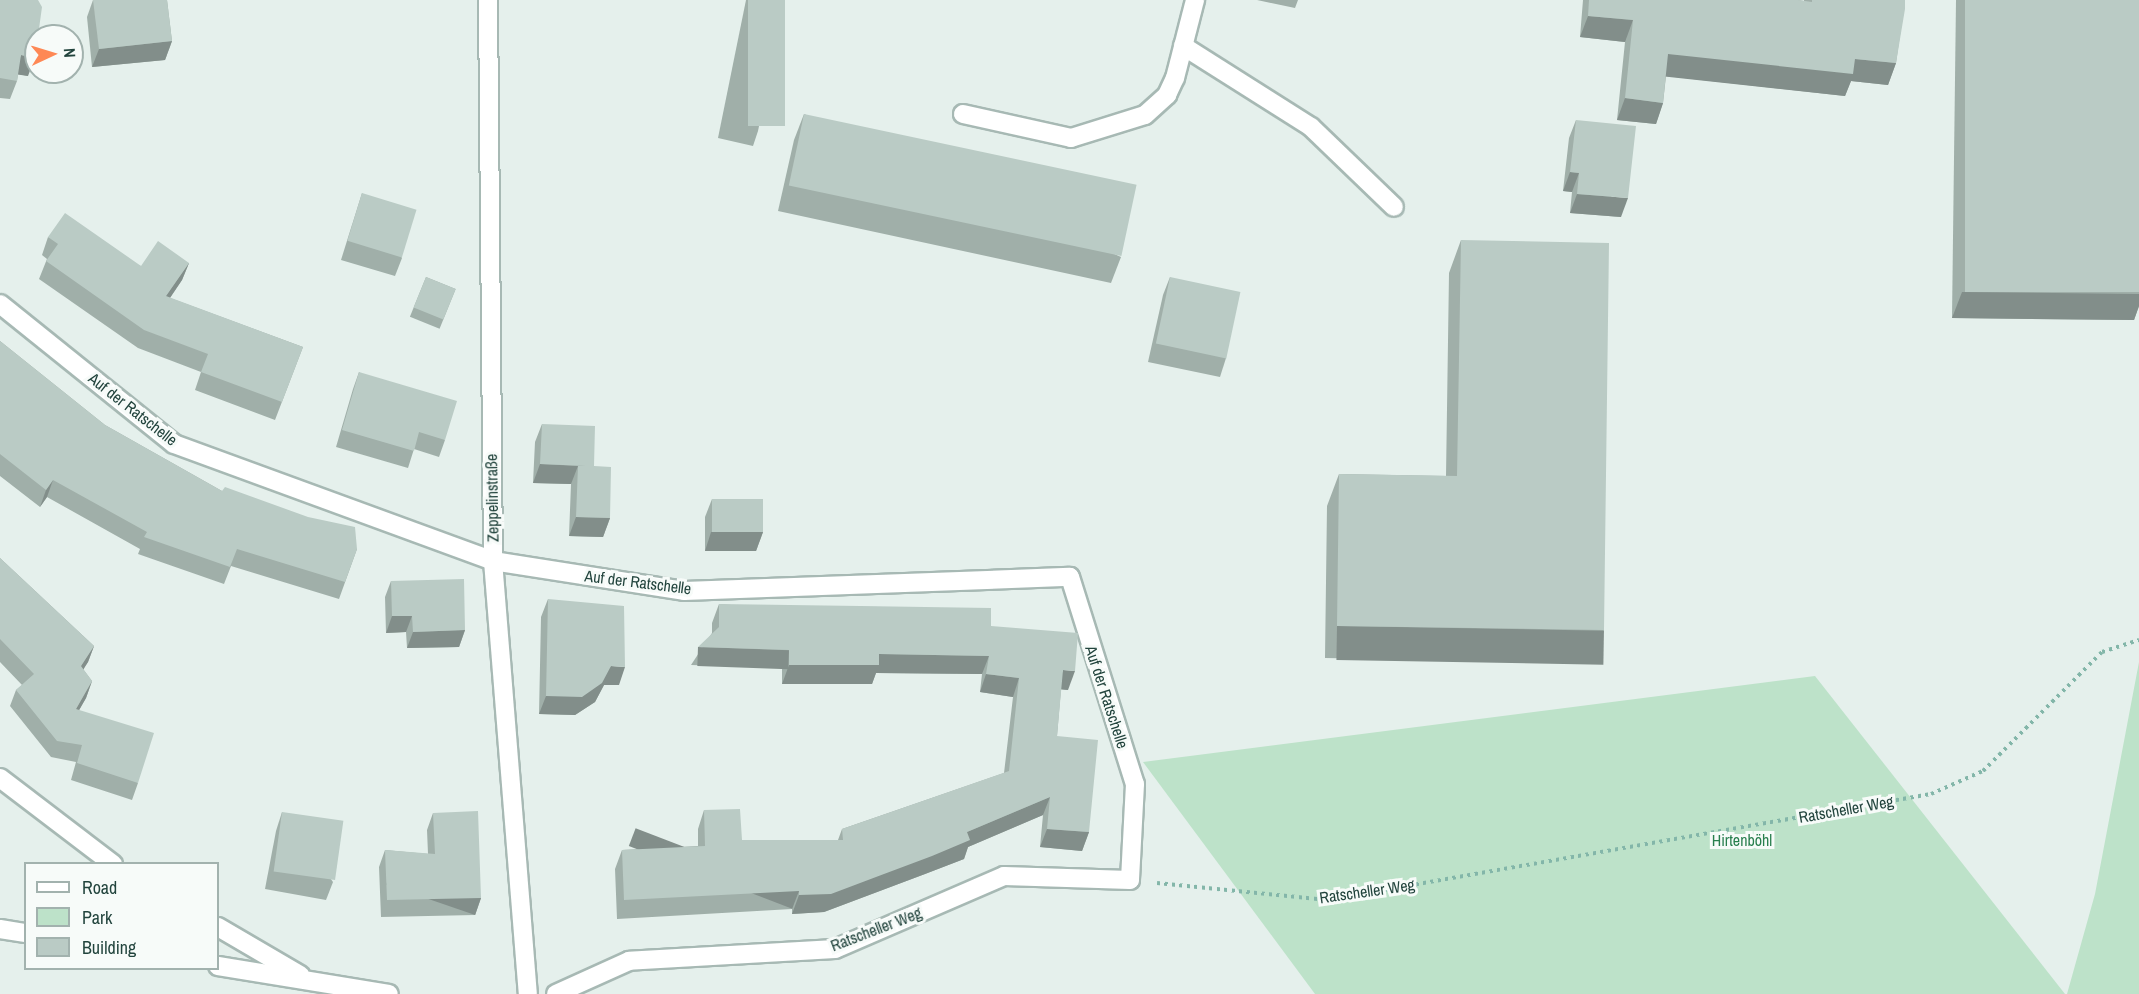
<!DOCTYPE html>
<meta charset="utf-8">
<style>
body{margin:0}
#map{position:relative;width:2139px;height:994px;overflow:hidden;background:#e5f0ec;font-family:"Archivo Narrow",sans-serif}
div>[style]{position:absolute}
[style*='--x']{left:calc(var(--x)*1px);top:calc(var(--y)*1px);width:calc(var(--w)*1px);rotate:calc(var(--a)*1deg)}
.green>*{inset:0;background:#bde2c9}
.path>*{height:4px;margin-top:-2px;transform-origin:0;background:repeating-linear-gradient(90deg,#83b6a9 0 3px,transparent 0 7.5px)}
.roads{filter:drop-shadow(2px 0 #a7b9b4) drop-shadow(-2px 0 #a7b9b4) drop-shadow(0 2px #a7b9b4) drop-shadow(0 -2px #a7b9b4)}
.minor>*{height:18px;margin:-9px;padding:0 9px;transform-origin:9px;border-radius:9px;background:#fff}
.wall>*{inset:0;background:#a0afa9;transform-origin:0 0}
.shaded-wall>*{inset:0;background:#828e8a;transform-origin:0 0}
.building>*{inset:0;background:#bacbc5;transform-origin:0 0}
span{translate:-50% -50%;white-space:nowrap;text-align:center;line-height:1.15;-webkit-text-stroke:6px #f7fbf9;paint-order:stroke}
.street-label{font-size:16px;color:#22443d}
.park-label{font-size:16px;color:#287f4e}
.legend{position:absolute;left:24px;top:862px;width:195px;height:108px;box-sizing:border-box;background:#f7fbf9;border:2px solid #a2b2ae;margin:0;padding:8px 10px;list-style:none;font-size:18px;color:#22443d}
.legend li{display:flex;align-items:center;gap:12px;height:30px}
.legend b{width:30px;border:2px solid #a2b2ae}
.north{position:absolute;left:24px;top:24px;width:60px;height:60px;box-sizing:border-box;background:#f7fbf9;border:2px solid #a2b2ae;border-radius:50%;rotate:86deg;font-size:16px;font-weight:700;line-height:24px;text-align:center;color:#22443d}
.north::after{content:'';display:block;margin:auto;width:21px;height:27px;background:#fe8855;clip-path:polygon(50% 0,100% 100%,50% 72%,0 100%)}
</style>
<div id="map">
<div class="green">
<div style="clip-path:polygon(2139px 662px,2139px 994px,2067px 994px,2095px 894px)"></div>
<div style="clip-path:polygon(1815px 676px,2065px 994px,1315px 994px,1143px 762px)"></div>
</div>
<div class="path">
<div style="--x:1157;--y:883;--w:171;--a:5.7"></div>
<div style="--x:1327;--y:900;--w:613;--a:-9.95"></div>
<div style="--x:1931;--y:794;--w:57;--a:-23.9"></div>
<div style="--x:1983;--y:771;--w:168;--a:-45"></div>
<div style="--x:2102;--y:652;--w:39;--a:-18"></div>
</div>
<div class="roads">
<div class="minor">
<div style="--x:488;--y:0;--w:561;--a:89.49"></div>
<div style="--x:493;--y:561;--w:434;--a:85.4"></div>
<div style="--x:1183;--y:46;--w:151;--a:32.3"></div>
<div style="--x:1311;--y:127;--w:115;--a:43.9"></div>
<div style="--x:963;--y:114;--w:111;--a:12.5"></div>
<div style="--x:1071;--y:138;--w:77;--a:-17.3"></div>
<div style="--x:1145;--y:115;--w:30;--a:-42"></div>
<div style="--x:1167;--y:95;--w:19;--a:-65"></div>
<div style="--x:1175;--y:78;--w:81;--a:-75.6"></div>
<div style="--x:0;--y:304;--w:223;--a:38.8"></div>
<div style="--x:174;--y:444;--w:340;--a:20.1"></div>
<div style="--x:493;--y:561;--w:193;--a:8.9"></div>
<div style="--x:684;--y:591;--w:386;--a:-2.1"></div>
<div style="--x:1070;--y:577;--w:217;--a:72.6"></div>
<div style="--x:1135;--y:784;--w:96;--a:93"></div>
<div style="--x:1130;--y:880;--w:126;--a:-178.2"></div>
<div style="--x:1004;--y:876;--w:184;--a:156.6"></div>
<div style="--x:835;--y:949;--w:206;--a:176.7"></div>
<div style="--x:629;--y:961;--w:80;--a:155.7"></div>
<div style="--x:0;--y:778;--w:142;--a:37.3"></div>
<div style="--x:218;--y:927;--w:95;--a:30.3"></div>
<div style="--x:0;--y:929;--w:26;--a:9"></div>
<div style="--x:218;--y:966;--w:173;--a:9.3"></div>
</div>
</div>
<div class="wall">
<div style="clip-path:polygon(0 0,28px 76px,18px 74px,17px 81px,10px 99px,0 98px)"></div>
<div style="clip-path:polygon(93px 0,167px 0,172px 41px,165px 60px,92px 67px,87px 17px)"></div>
<div style="clip-path:polygon(746px 0,785px 0,758px 131px,753px 146px,718px 138px)"></div>
<div style="clip-path:polygon(1257px 0,1298px 0,1295px 8px)"></div>
<div style="clip-path:polygon(1583px 0,1798px 0,1804px 1px,1804px 0,1905px 0,1896px 63px,1888px 85px,1851px 81px,1845px 96px,1666px 76px,1663px 103px,1656px 124px,1617px 120px,1625px 42px,1580px 37px)"></div>
<div style="clip-path:polygon(1956px 0,2139px 0,2139px 306px,2134px 320px,1952px 318px)"></div>
<div style="clip-path:polygon(804px 114px,1121px 257px,1111px 283px,778px 211px,794px 140px)"></div>
<div style="clip-path:polygon(1576px 120px,1621px 217px,1570px 213px,1572px 192px,1563px 191px,1569px 138px)"></div>
<div style="clip-path:polygon(362px 193px,402px 258px,395px 276px,341px 260px)"></div>
<div style="clip-path:polygon(48px 237px,141px 266px,189px 263px,182px 280px,170px 298px,303px 347px,275px 420px,195px 390px,201px 372px,138px 348px,39px 279px,47px 259px,42px 255px)"></div>
<div style="clip-path:polygon(1461px 240px,1604px 630px,1592px 663px,1325px 658px,1327px 506px,1339px 474px,1446px 476px,1449px 273px)"></div>
<div style="left:426px;top:277px;width:32px;height:43px;rotate:22deg"></div>
<div style="clip-path:polygon(1170px 277px,1226px 358px,1220px 377px,1148px 362px,1163px 295px)"></div>
<div style="clip-path:polygon(0 341px,105px 425px,222px 491px,357px 549px,339px 599px,231px 566px,224px 584px,138px 554px,140px 549px,47px 497px,40px 507px,0 476px)"></div>
<div style="clip-path:polygon(359px 372px,445px 440px,439px 457px,414px 449px,408px 468px,336px 447px,353px 389px)"></div>
<div style="clip-path:polygon(542px 424px,594px 466px,610px 518px,603px 537px,569px 536px,571px 484px,533px 483px,535px 442px)"></div>
<div style="clip-path:polygon(712px 499px,763px 532px,756px 551px,705px 551px,705px 517px)"></div>
<div style="clip-path:polygon(0 558px,94px 646px,88px 662px,83px 669px,92px 681px,86px 698px,79px 710px,138px 783px,132px 800px,71px 780px,76px 762px,51px 757px,10px 706px,16px 690px,22px 685px,0 662px)"></div>
<div style="clip-path:polygon(391px 581px,465px 630px,459px 647px,407px 648px,406px 632px,386px 633px,385px 597px)"></div>
<div style="clip-path:polygon(548px 599px,619px 685px,604px 685px,595px 702px,575px 715px,539px 714px,541px 617px)"></div>
<div style="clip-path:polygon(719px 604px,991px 626px,1068px 690px,1061px 689px,1057px 736px,1089px 832px,1082px 851px,1040px 847px,1043px 815px,968px 847px,964px 859px,925px 874px,824px 912px,792px 914px,792px 909px,617px 919px,615px 869px,622px 850px,698px 846px,698px 829px,704px 810px,742px 840px,838px 840px,842px 829px,1004px 773px,1013px 697px,980px 692px,982px 674px,876px 673px,872px 684px,782px 684px,782px 668px,691px 665px,712px 633px,712px 623px)"></div>
<div style="clip-path:polygon(282px 812px,333px 882px,326px 900px,265px 889px,276px 831px)"></div>
<div style="clip-path:polygon(433px 813px,481px 898px,475px 915px,381px 917px,379px 867px,385px 850px,428px 854px,427px 830px)"></div>
</div>
<div class="shaded-wall">
<div style="clip-path:polygon(1588px 16px,1633px 20px,1625px 42px,1580px 37px)"></div>
<div style="clip-path:polygon(172px 41px,165px 60px,92px 67px,99px 49px)"></div>
<div style="clip-path:polygon(1668px 54px,1855px 59px,1896px 63px,1888px 85px,1851px 81px,1845px 96px,1660px 76px)"></div>
<div style="clip-path:polygon(21px 55px,35px 57px,28px 76px,14px 74px)"></div>
<div style="clip-path:polygon(1625px 98px,1663px 103px,1656px 124px,1617px 120px)"></div>
<div style="clip-path:polygon(1570px 172px,1579px 173px,1572px 192px,1563px 191px)"></div>
<div style="clip-path:polygon(1577px 194px,1628px 198px,1621px 217px,1570px 213px)"></div>
<div style="clip-path:polygon(189px 263px,182px 280px,159px 314px,166px 296px)"></div>
<div style="clip-path:polygon(1962px 292px,2139px 294px,2139px 306px,2134px 320px,1952px 318px)"></div>
<div style="clip-path:polygon(540px 464px,578px 466px,571px 484px,533px 483px)"></div>
<div style="clip-path:polygon(53px 480px,47px 497px,40px 507px,46px 490px)"></div>
<div style="clip-path:polygon(576px 517px,610px 518px,603px 537px,569px 536px)"></div>
<div style="clip-path:polygon(711px 532px,763px 532px,756px 551px,705px 551px)"></div>
<div style="clip-path:polygon(392px 616px,412px 616px,406px 632px,386px 633px)"></div>
<div style="left:1337px;top:626px;width:267px;height:34px;rotate:1deg"></div>
<div style="clip-path:polygon(465px 630px,459px 647px,407px 648px,413px 632px)"></div>
<div style="clip-path:polygon(94px 646px,88px 662px,75px 683px,81px 666px)"></div>
<div style="left:698px;top:647px;width:91px;height:19px;rotate:2deg"></div>
<div style="clip-path:polygon(879px 654px,989px 656px,982px 674px,876px 673px,872px 684px,782px 684px,789px 665px)"></div>
<div style="clip-path:polygon(611px 666px,625px 667px,619px 685px,604px 685px,595px 702px,575px 715px,539px 714px,546px 696px)"></div>
<div style="clip-path:polygon(1063px 670px,1075px 671px,1068px 690px,1056px 689px)"></div>
<div style="clip-path:polygon(986px 674px,1019px 678px,1013px 697px,980px 692px)"></div>
<div style="clip-path:polygon(92px 681px,86px 698px,70px 726px,76px 709px)"></div>
<div style="clip-path:polygon(1050px 797px,1043px 815px,968px 847px,964px 859px,925px 874px,824px 912px,792px 914px,799px 895px,967px 832px)"></div>
<div style="clip-path:polygon(1047px 829px,1089px 832px,1082px 851px,1040px 847px)"></div>
<div style="left:799px;top:891px;width:19px;height:175px;rotate:111deg"></div>
<div style="left:481px;top:898px;width:18px;height:94px;rotate:109deg"></div>
</div>
<div class="building">
<div style="clip-path:polygon(0 0,38px 0,42px 7px,38px 36px,36px 36px,35px 57px,21px 55px,17px 81px,0 78px)"></div>
<div style="clip-path:polygon(93px 0,167px 0,172px 41px,99px 49px)"></div>
<div style="left:748px;top:0;width:37px;height:126px"></div>
<div style="clip-path:polygon(1589px 0,1798px 0,1812px 2px,1812px 0,1905px 0,1905px 9px,1896px 63px,1855px 59px,1853px 74px,1668px 54px,1663px 103px,1625px 98px,1633px 20px,1588px 16px)"></div>
<div style="left:1965px;top:0;width:174px;height:292px"></div>
<div style="left:804px;top:114px;width:340px;height:73px;rotate:12deg"></div>
<div style="clip-path:polygon(1576px 120px,1636px 126px,1628px 198px,1577px 194px,1579px 173px,1570px 172px)"></div>
<div style="left:362px;top:193px;width:57px;height:50px;rotate:17deg"></div>
<div style="clip-path:polygon(65px 213px,141px 266px,158px 241px,189px 263px,166px 296px,303px 347px,282px 402px,201px 372px,208px 354px,144px 330px,46px 261px,58px 244px,48px 237px)"></div>
<div style="clip-path:polygon(1461px 240px,1609px 243px,1604px 630px,1337px 626px,1339px 474px,1457px 476px)"></div>
<div style="left:426px;top:277px;width:32px;height:33px;rotate:22deg"></div>
<div style="left:1170px;top:277px;width:72px;height:68px;rotate:12deg"></div>
<div style="clip-path:polygon(0 341px,105px 425px,222px 491px,225px 487px,308px 517px,355px 527px,357px 549px,345px 582px,237px 549px,230px 567px,144px 537px,147px 532px,53px 480px,46px 490px,0 454px)"></div>
<div style="clip-path:polygon(359px 372px,457px 401px,445px 440px,419px 432px,414px 451px,342px 430px)"></div>
<div style="clip-path:polygon(542px 424px,595px 426px,594px 466px,611px 467px,610px 518px,576px 517px,578px 466px,586px 466px,540px 464px)"></div>
<div style="left:712px;top:499px;width:51px;height:33px"></div>
<div style="clip-path:polygon(0 558px,94px 646px,81px 666px,92px 681px,76px 709px,154px 733px,138px 783px,77px 763px,82px 745px,57px 741px,16px 690px,34px 674px,0 639px)"></div>
<div style="clip-path:polygon(464px 579px,465px 630px,413px 632px,412px 616px,392px 616px,391px 581px)"></div>
<div style="clip-path:polygon(548px 599px,624px 606px,625px 667px,611px 666px,602px 683px,582px 697px,546px 696px)"></div>
<div style="clip-path:polygon(719px 604px,991px 608px,991px 626px,1078px 633px,1075px 671px,1063px 670px,1057px 736px,1098px 740px,1089px 832px,1047px 829px,1050px 797px,967px 832px,970px 840px,932px 856px,831px 894px,799px 895px,799px 891px,624px 900px,622px 850px,705px 846px,704px 810px,740px 809px,742px 840px,843px 840px,842px 829px,1009px 771px,1019px 678px,986px 674px,989px 656px,879px 654px,879px 665px,789px 665px,789px 650px,698px 647px,719px 627px)"></div>
<div style="clip-path:polygon(478px 811px,481px 898px,387px 900px,385px 850px,435px 854px,433px 813px)"></div>
<div style="left:282px;top:812px;width:62px;height:60px;rotate:8deg"></div>
</div>
<div class="street-label">
<span style="left:133px;top:409px;rotate:38deg">Auf der Ratschelle</span>
<span style="left:492px;top:498px;rotate:-91deg">Zeppelinstraße</span>
<span style="left:638px;top:582px;rotate:7deg">Auf der Ratschelle</span>
<span style="left:1107px;top:697px;rotate:72deg">Auf der Ratschelle</span>
<span style="left:1846px;top:809px;rotate:-10deg">Ratscheller Weg</span>
<span style="left:1367px;top:891px;rotate:-8deg">Ratscheller Weg</span>
<span style="left:876px;top:929px;rotate:-21deg">Ratscheller Weg</span>
</div>
<div class="park-label">
<span style="left:1742px;top:840px">Hirtenböhl</span>
</div>
<ul class="legend">
<li><b style="height:8px;background:#fff"></b>Road</li>
<li><b style="height:16px;background:#bde2c9"></b>Park</li>
<li><b style="height:16px;background:#bacbc5"></b>Building</li>
</ul>
<div class="north">N</div>
</div>
